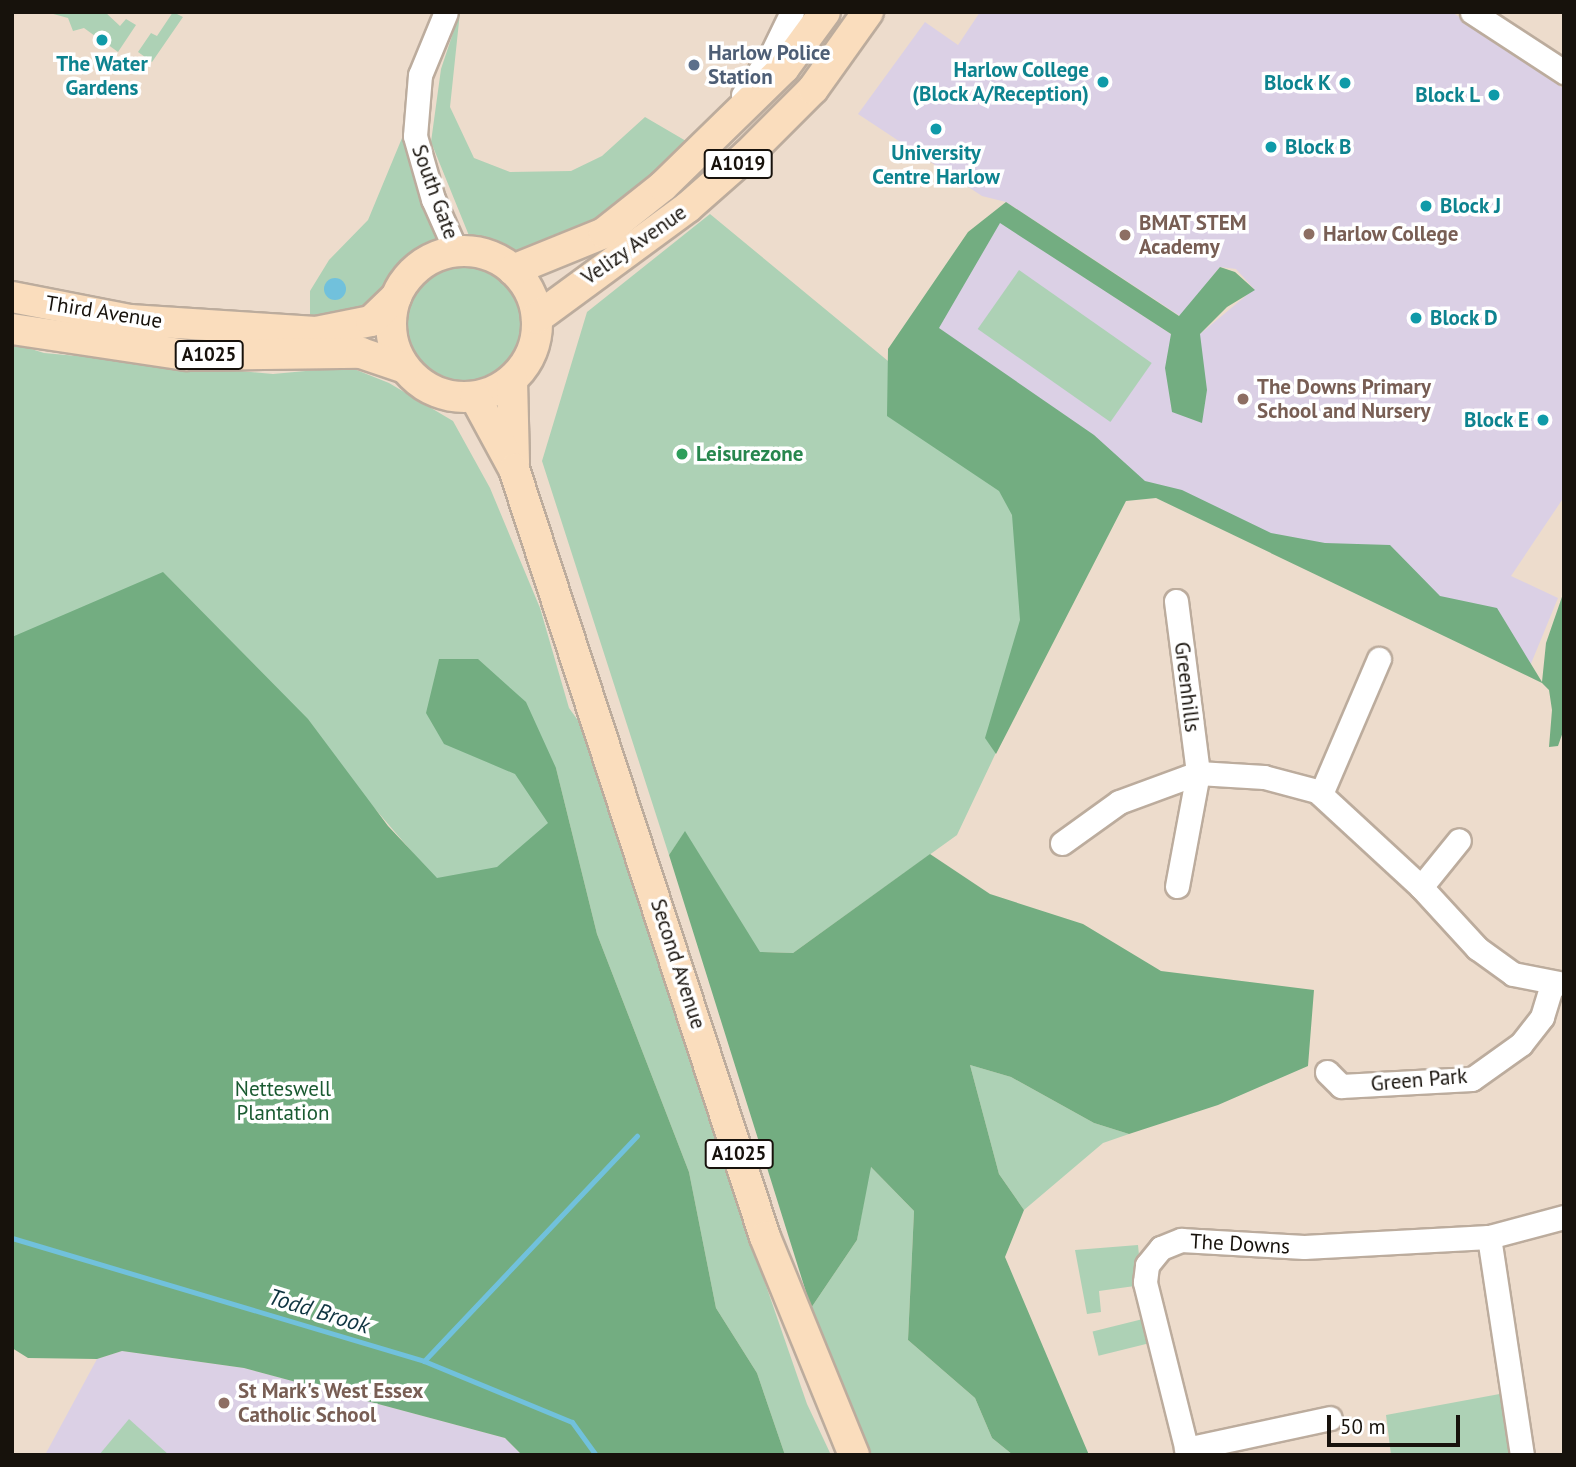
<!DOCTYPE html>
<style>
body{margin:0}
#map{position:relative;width:1576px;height:1467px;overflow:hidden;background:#eddccc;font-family:"PT Sans",sans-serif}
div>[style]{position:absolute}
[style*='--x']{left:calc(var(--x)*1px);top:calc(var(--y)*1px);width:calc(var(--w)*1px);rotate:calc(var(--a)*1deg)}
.education>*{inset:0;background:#dbd0e5}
.green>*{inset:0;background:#add1b5;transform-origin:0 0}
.round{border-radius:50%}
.forest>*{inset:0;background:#73ad81}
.water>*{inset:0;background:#71c1dc}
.stream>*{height:5px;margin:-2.5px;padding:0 2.5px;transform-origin:2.5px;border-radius:2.5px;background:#71c1dc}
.roads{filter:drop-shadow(2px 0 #bcac9d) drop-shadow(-2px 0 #bcac9d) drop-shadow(0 2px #bcac9d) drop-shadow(0 -2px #bcac9d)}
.minor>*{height:23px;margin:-11.5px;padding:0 11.5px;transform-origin:11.5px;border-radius:11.5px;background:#fff}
.major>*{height:30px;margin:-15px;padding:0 15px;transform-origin:15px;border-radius:15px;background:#faddbd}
.major>.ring{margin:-15px;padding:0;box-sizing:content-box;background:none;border:30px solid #faddbd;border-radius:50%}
.dots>*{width:19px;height:19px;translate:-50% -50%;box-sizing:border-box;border:4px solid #fff;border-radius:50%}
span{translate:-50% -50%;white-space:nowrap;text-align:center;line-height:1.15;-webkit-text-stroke:7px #fff;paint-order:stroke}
.shield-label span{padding:2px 5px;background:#fff;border:2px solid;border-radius:5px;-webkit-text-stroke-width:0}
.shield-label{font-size:19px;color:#17120c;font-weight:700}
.service-label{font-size:21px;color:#4e5e75;font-weight:700}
.left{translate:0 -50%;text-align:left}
.culture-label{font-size:21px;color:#0d838f;font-weight:700}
.right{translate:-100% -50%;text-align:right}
.street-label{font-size:21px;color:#17120c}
.education-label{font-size:21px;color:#785e54;font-weight:700}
.leisure-label{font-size:21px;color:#27864d;font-weight:700}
.park-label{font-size:21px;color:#1a5a31}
.water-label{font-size:23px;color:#0f3541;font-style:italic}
.frame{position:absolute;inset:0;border:14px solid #17120c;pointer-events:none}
.scale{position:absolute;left:1327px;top:1415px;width:133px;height:32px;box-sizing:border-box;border:4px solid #17120c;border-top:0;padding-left:9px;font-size:21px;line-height:24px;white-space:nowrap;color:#17120c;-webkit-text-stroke:5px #fff;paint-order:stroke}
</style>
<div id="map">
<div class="education">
<div style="clip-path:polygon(980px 12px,1452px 12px,1564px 89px,1564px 497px,1511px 576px,1558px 598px,1528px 671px,1134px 486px,924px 341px,1000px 222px,1171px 334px,1200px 334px,1254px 289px,1236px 269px,1220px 267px,1180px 316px,1006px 202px,982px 196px,858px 114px,925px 22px,958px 45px)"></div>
<div style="clip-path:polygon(122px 1351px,244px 1368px,505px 1438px,522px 1455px,45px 1455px,97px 1359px)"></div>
</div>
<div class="green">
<div style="clip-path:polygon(46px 12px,105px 12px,120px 26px,126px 19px,136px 25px,118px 52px,107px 44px,99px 48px,95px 36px,84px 28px,73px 31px,68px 18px)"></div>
<div style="clip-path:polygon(173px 12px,183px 17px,152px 62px,138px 52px,151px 33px,157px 36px)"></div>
<div style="clip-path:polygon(460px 12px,450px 107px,474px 158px,510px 172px,571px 171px,602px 156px,645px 117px,698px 148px,627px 206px,529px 254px,472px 243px,431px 142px,441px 69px)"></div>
<div style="clip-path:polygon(402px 138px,438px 243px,407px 262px,383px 297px,351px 321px,310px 317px,310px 291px,329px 260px,368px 220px)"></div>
<div style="clip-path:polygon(710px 214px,1099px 535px,957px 835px,793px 953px,759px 952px,685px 832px,669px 855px,542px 461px,587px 312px)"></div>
<div class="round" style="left:406px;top:266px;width:116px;height:116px"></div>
<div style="left:1019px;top:270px;width:162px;height:72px;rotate:35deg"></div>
<div style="clip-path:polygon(12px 343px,44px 353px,273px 374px,349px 367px,389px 383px,453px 421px,490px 488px,540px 608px,569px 708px,582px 726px,605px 792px,727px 1173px,807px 1404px,831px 1455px,785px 1455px,757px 1373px,716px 1308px,689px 1172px,597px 934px,556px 768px,510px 766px,562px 813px,526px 869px,450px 896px,351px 781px,12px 666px)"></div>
<div style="clip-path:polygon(970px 1065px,1011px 1077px,1094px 1123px,1129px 1134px,1103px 1143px,1024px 1210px,999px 1174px)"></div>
<div style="clip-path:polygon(870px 1166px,914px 1211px,908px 1340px,975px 1398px,992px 1438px,1013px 1455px,866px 1455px,811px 1308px,857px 1240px)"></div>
<div style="clip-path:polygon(1138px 1245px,1142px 1285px,1099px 1291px,1101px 1312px,1087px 1314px,1075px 1250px)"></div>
<div style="left:1143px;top:1319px;width:25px;height:52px;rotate:76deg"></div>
<div style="clip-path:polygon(1505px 1393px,1514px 1455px,1391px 1455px,1386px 1415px)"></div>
<div style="clip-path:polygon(129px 1419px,169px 1455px,99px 1455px)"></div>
</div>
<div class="forest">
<div style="clip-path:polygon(1006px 202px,1179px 316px,1220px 267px,1235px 272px,1255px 290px,1227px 307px,1200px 334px,1207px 390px,1202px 423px,1172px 412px,1165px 368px,1171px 334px,1000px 223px,939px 328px,1094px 435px,1145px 481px,1182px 490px,1271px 533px,1325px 543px,1390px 545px,1440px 596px,1497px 608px,1542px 682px,1546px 643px,1564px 591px,1564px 729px,1558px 746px,1549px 747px,1552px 710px,1549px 690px,1542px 683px,1156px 498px,1126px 501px,996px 754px,985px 738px,1020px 620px,1012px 515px,999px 491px,887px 416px,888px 349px,968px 232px)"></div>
<div style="clip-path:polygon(163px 572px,308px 719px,388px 826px,437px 878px,497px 867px,548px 823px,515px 774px,444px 744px,426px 713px,439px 659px,478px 659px,526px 702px,556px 768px,597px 934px,689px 1172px,716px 1308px,757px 1373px,785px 1455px,522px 1455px,505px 1438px,244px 1368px,122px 1351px,97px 1359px,28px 1358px,12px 1348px,12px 637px)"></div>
<div style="clip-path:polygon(685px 831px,760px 952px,793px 953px,930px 854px,990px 894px,1083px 924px,1161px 971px,1314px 990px,1308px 1066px,1218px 1105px,1129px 1134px,1094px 1123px,1011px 1077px,970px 1065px,999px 1174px,1024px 1210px,1005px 1257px,1089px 1455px,1013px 1455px,992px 1438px,975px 1398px,908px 1340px,914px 1211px,871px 1167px,857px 1240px,811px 1308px,669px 855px)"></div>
</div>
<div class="water">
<div class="round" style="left:324px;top:278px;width:22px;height:22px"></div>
</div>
<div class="stream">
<div style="--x:12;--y:1238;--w:430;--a:16.6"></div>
<div style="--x:424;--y:1361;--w:160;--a:22.4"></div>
<div style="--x:572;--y:1422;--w:41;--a:54"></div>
<div style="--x:424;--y:1361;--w:310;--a:-46.6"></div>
</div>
<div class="roads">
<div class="minor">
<div style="--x:446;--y:12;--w:68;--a:112.4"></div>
<div style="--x:420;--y:75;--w:61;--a:94.7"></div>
<div style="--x:415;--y:136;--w:66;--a:74.1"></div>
<div style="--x:433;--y:199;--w:57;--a:66.1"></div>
<div style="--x:1472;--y:12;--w:110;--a:33.1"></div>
<div style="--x:743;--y:95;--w:51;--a:-55.4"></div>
<div style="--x:772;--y:53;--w:46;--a:-64"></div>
<div style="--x:1176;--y:601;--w:173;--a:82.7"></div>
<div style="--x:1198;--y:773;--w:115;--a:100.5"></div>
<div style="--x:1321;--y:794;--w:147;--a:-66.8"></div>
<div style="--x:1062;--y:843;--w:70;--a:-35.7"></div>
<div style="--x:1119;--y:802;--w:84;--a:-20.2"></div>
<div style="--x:1198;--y:773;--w:66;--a:3.5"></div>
<div style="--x:1264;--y:777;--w:55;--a:14.8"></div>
<div style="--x:1317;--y:791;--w:142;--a:42.7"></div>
<div style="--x:1421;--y:887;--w:83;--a:47.4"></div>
<div style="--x:1477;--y:948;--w:44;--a:35.8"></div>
<div style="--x:1513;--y:974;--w:52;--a:11.1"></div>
<div style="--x:1421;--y:887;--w:60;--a:-51"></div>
<div style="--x:1327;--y:1072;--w:20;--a:45"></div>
<div style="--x:1341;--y:1086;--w:131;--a:-3.1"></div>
<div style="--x:1472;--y:1079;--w:60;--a:-35.5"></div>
<div style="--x:1521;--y:1044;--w:34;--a:-52"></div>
<div style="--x:1542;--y:1017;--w:34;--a:-73"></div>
<div style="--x:1489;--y:1237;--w:220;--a:81.4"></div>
<div style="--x:1186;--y:1449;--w:147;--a:-12.1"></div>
<div style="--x:1188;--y:1455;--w:178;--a:-104"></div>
<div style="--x:1145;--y:1282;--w:17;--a:-83"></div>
<div style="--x:1147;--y:1265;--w:22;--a:-51"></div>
<div style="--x:1161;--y:1248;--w:22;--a:-22"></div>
<div style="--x:1181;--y:1240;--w:123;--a:3.3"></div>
<div style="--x:1304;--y:1247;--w:185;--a:-3.1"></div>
<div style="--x:1489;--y:1237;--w:78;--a:-14.9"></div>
</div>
<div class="major">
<div class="ring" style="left:391px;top:251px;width:116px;height:116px"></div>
<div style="--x:513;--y:270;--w:98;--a:-22.1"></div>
<div style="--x:604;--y:233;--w:75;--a:-38.5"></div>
<div style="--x:663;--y:186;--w:169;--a:-44.3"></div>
<div style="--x:784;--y:68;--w:69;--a:-53.8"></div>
<div style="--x:12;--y:297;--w:120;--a:11"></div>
<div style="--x:130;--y:320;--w:186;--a:3.7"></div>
<div style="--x:316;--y:332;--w:56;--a:-11.3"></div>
<div style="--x:371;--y:321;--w:35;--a:-44"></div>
<div style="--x:537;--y:318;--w:187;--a:-36.3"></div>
<div style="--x:688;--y:207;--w:79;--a:-41.4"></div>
<div style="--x:747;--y:155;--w:93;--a:-45"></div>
<div style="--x:813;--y:89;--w:95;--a:-54.5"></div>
<div style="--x:12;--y:329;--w:177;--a:8.5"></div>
<div style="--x:187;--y:355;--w:174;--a:-0.7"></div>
<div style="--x:361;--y:353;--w:46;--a:18.8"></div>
<div style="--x:512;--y:380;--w:83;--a:88.6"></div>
<div style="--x:475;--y:397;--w:82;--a:61.6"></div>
<div style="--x:514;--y:469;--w:808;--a:71.9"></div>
<div style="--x:765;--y:1237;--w:235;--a:67.8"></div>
</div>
</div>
<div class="dots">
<div style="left:102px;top:40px;background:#0f9aa8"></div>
<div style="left:694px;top:65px;background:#5c6f8a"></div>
<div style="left:1103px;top:82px;background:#0f9aa8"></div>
<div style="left:1345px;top:83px;background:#0f9aa8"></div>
<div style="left:1494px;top:95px;background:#0f9aa8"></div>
<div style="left:936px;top:129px;background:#0f9aa8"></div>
<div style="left:1271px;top:147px;background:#0f9aa8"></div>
<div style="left:1426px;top:206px;background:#0f9aa8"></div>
<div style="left:1309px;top:234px;background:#8d6e63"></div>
<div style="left:1125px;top:235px;background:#8d6e63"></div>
<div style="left:1416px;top:318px;background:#0f9aa8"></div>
<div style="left:1243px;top:399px;background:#8d6e63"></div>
<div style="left:1543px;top:420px;background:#0f9aa8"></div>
<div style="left:682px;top:454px;background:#2e9e5b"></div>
<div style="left:224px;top:1403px;background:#8d6e63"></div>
</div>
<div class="shield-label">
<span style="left:738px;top:164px">A1019</span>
<span style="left:209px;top:355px">A1025</span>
<span style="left:739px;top:1154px">A1025</span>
</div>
<div class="service-label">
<span class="left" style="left:708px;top:65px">Harlow Police<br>Station</span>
</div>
<div class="culture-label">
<span style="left:102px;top:76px">The Water<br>Gardens</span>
<span class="right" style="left:1089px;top:82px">Harlow College<br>(Block A/Reception)</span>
<span class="right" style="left:1331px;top:83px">Block K</span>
<span class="right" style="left:1480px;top:95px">Block L</span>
<span class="left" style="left:1285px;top:147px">Block B</span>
<span style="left:936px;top:165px">University<br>Centre Harlow</span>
<span class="left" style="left:1440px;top:206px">Block J</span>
<span class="left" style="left:1430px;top:318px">Block D</span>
<span class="right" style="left:1529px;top:420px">Block E</span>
</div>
<div class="street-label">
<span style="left:435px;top:192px;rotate:70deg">South Gate</span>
<span style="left:634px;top:245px;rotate:-35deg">Velizy Avenue</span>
<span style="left:104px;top:312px;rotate:9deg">Third Avenue</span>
<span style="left:1187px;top:687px;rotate:83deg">Greenhills</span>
<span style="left:678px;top:964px;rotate:72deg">Second Avenue</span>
<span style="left:1419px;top:1080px;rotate:-5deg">Green Park</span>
<span style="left:1240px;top:1244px;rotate:3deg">The Downs</span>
</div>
<div class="education-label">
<span class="left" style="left:1139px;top:235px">BMAT STEM<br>Academy</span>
<span class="left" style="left:1323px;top:234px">Harlow College</span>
<span class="left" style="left:1257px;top:399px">The Downs Primary<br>School and Nursery</span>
<span class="left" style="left:238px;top:1403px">St Mark's West Essex<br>Catholic School</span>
</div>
<div class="leisure-label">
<span class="left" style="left:696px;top:454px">Leisurezone</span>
</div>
<div class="park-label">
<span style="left:283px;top:1101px">Netteswell<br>Plantation</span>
</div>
<div class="water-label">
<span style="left:319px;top:1311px;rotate:17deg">Todd Brook</span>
</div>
<div class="frame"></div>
<div class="scale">50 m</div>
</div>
